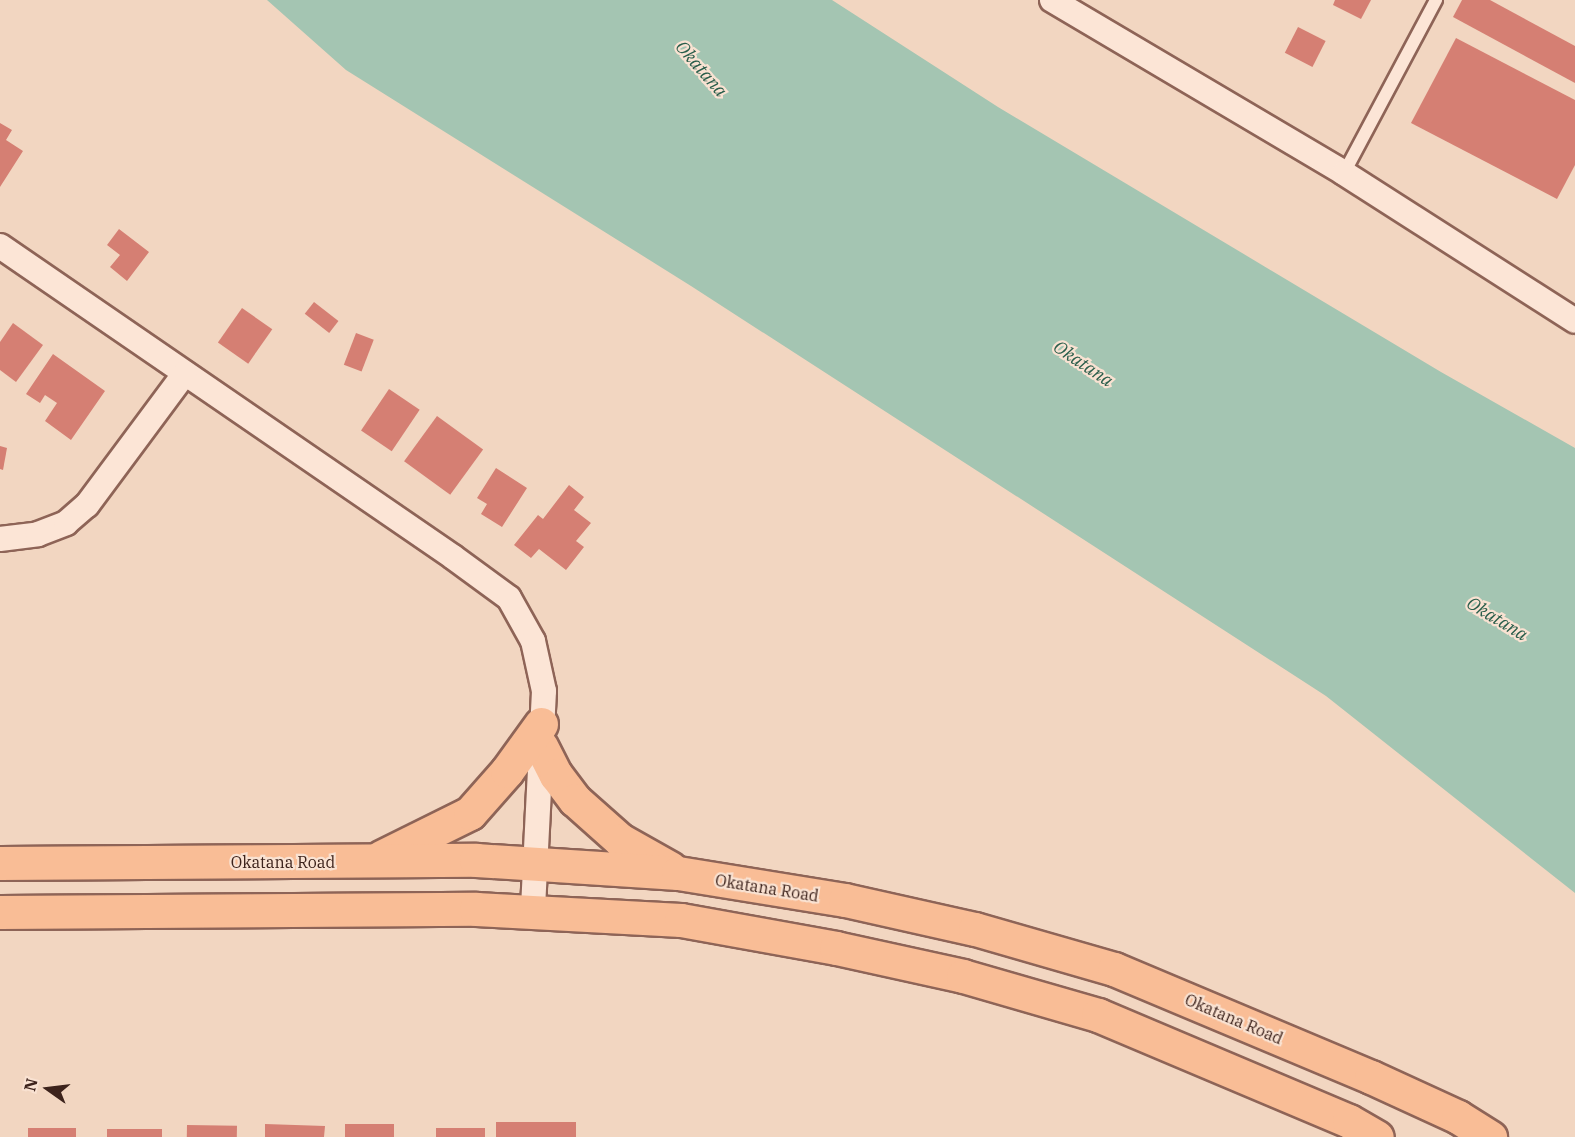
<!DOCTYPE html>
<style>
body{margin:0}
#map{position:relative;width:1575px;height:1137px;overflow:hidden;background:#f2d6c1;font-family:"IBM Plex Serif",serif}
div>[style]{position:absolute}
[style*='--x']{left:calc(var(--x)*1px);top:calc(var(--y)*1px);width:calc(var(--w)*1px);rotate:calc(var(--a)*1deg)}
.water>*{inset:0;background:#a4c5b2}
.building>*{inset:0;background:#d57f73;transform-origin:0 0}
.roads{filter:drop-shadow(2px 0 #8e6457) drop-shadow(-2px 0 #8e6457) drop-shadow(0 2px #8e6457) drop-shadow(0 -2px #8e6457)}
.service>*{height:12px;margin:-6px;padding:0 6px;transform-origin:6px;border-radius:6px;background:#fce5d6}
.minor>*{height:24px;margin:-12px;padding:0 12px;transform-origin:12px;border-radius:12px;background:#fce5d6}
.primary>*{height:33px;margin:-16.5px;padding:0 16.5px;transform-origin:16.5px;border-radius:16.5px;background:#f9bd96}
span{translate:-50% -50%;white-space:nowrap;text-align:center;line-height:1.15;-webkit-text-stroke:4.5px #f9e2d2;paint-order:stroke}
.street-label{font-size:16px;color:#3d231c}
.water-label{font-size:18px;color:#2a5e4b;font-style:italic}
.north{position:absolute;left:18px;top:1059px;width:60px;height:60px;-webkit-text-stroke:4px #f9e2d2;paint-order:stroke;rotate:284deg;font-size:16px;font-weight:700;line-height:24px;text-align:center;color:#3d231c}
.north::after{content:'';display:block;margin:auto;width:21px;height:27px;background:#3d231c;clip-path:polygon(50% 0,100% 100%,50% 72%,0 100%)}
</style>
<div id="map">
<div class="water">
<div style="clip-path:polygon(267px 0,832px 0,998px 107px,1441px 372px,1575px 448px,1575px 893px,1326px 696px,691px 286px,346px 70px)"></div>
</div>
<div class="building">
<div style="clip-path:polygon(1335px 0,1371px 0,1361px 19px,1333px 5px)"></div>
<div style="clip-path:polygon(1462px 0,1490px 0,1575px 46px,1575px 83px,1453px 17px)"></div>
<div style="left:1298px;top:27px;width:31px;height:29px;rotate:27deg"></div>
<div style="clip-path:polygon(1456px 38px,1575px 100px,1575px 165px,1557px 199px,1411px 123px)"></div>
<div style="clip-path:polygon(0 123px,12px 130px,6px 140px,23px 151px,0 187px)"></div>
<div style="clip-path:polygon(119px 229px,149px 252px,127px 281px,110px 267px,120px 255px,107px 245px)"></div>
<div style="left:314px;top:302px;width:31px;height:15px;rotate:38deg"></div>
<div style="left:242px;top:308px;width:37px;height:42px;rotate:35deg"></div>
<div style="clip-path:polygon(13px 323px,43px 345px,16px 382px,0 370px,0 342px)"></div>
<div style="left:356px;top:333px;width:19px;height:34px;rotate:21deg"></div>
<div style="clip-path:polygon(53px 354px,105px 391px,71px 440px,45px 421px,57px 403px,45px 395px,40px 403px,26px 394px)"></div>
<div style="left:389px;top:389px;width:37px;height:50px;rotate:34deg"></div>
<div style="left:437px;top:416px;width:57px;height:56px;rotate:36deg"></div>
<div style="clip-path:polygon(0 446px,7px 448px,3px 470px,0 469px)"></div>
<div style="clip-path:polygon(496px 468px,527px 488px,502px 527px,481px 514px,487px 504px,477px 498px)"></div>
<div style="clip-path:polygon(569px 485px,584px 497px,574px 510px,591px 523px,576px 541px,584px 547px,566px 570px,539px 549px,531px 558px,514px 545px,538px 515px,543px 519px)"></div>
<div style="left:496px;top:1122px;width:80px;height:15px"></div>
<div style="clip-path:polygon(265px 1124px,325px 1126px,324px 1137px,265px 1137px)"></div>
<div style="left:394px;top:1124px;width:13px;height:49px;rotate:90deg"></div>
<div style="left:187px;top:1125px;width:50px;height:12px;rotate:1deg"></div>
<div style="left:28px;top:1128px;width:48px;height:9px"></div>
<div style="left:485px;top:1128px;width:9px;height:49px;rotate:90deg"></div>
<div style="left:107px;top:1129px;width:55px;height:8px"></div>
</div>
<div class="roads">
<div class="service">
<div style="--x:1344;--y:173;--w:196;--a:-62"></div>
</div>
<div class="minor">
<div style="--x:1052;--y:0;--w:339;--a:30.6"></div>
<div style="--x:1344;--y:173;--w:274;--a:32.6"></div>
<div style="--x:0;--y:246;--w:549;--a:34.47"></div>
<div style="--x:453;--y:557;--w:69;--a:36.2"></div>
<div style="--x:509;--y:598;--w:49;--a:60.8"></div>
<div style="--x:533;--y:641;--w:51;--a:77.6"></div>
<div style="--x:544;--y:691;--w:220;--a:92.9"></div>
<div style="--x:0;--y:539;--w:38;--a:-7"></div>
<div style="--x:38;--y:534;--w:30;--a:-21"></div>
<div style="--x:66;--y:523;--w:28;--a:-41"></div>
<div style="--x:87;--y:505;--w:164;--a:-53.4"></div>
</div>
<div class="primary">
<div style="--x:541;--y:746;--w:33;--a:63"></div>
<div style="--x:556;--y:775;--w:31;--a:53"></div>
<div style="--x:575;--y:800;--w:60;--a:41.6"></div>
<div style="--x:620;--y:840;--w:57;--a:29.2"></div>
<div style="--x:381;--y:857;--w:99;--a:-26.3"></div>
<div style="--x:470;--y:813;--w:56;--a:-48.6"></div>
<div style="--x:507;--y:771;--w:58;--a:-54.1"></div>
<div style="--x:0;--y:863;--w:476;--a:-0.4"></div>
<div style="--x:476;--y:860;--w:202;--a:3.7"></div>
<div style="--x:678;--y:873;--w:169;--a:9.2"></div>
<div style="--x:845;--y:900;--w:133;--a:12.6"></div>
<div style="--x:975;--y:929;--w:145;--a:16.1"></div>
<div style="--x:1114;--y:969;--w:279;--a:22.8"></div>
<div style="--x:1371;--y:1077;--w:96;--a:24.7"></div>
<div style="--x:1458;--y:1117;--w:38;--a:32"></div>
<div style="--x:0;--y:912;--w:476;--a:-0.4"></div>
<div style="--x:476;--y:909;--w:205;--a:3.1"></div>
<div style="--x:681;--y:920;--w:158;--a:10.2"></div>
<div style="--x:836;--y:948;--w:130;--a:12.4"></div>
<div style="--x:963;--y:976;--w:141;--a:16.1"></div>
<div style="--x:1098;--y:1015;--w:272;--a:22.9"></div>
<div style="--x:1349;--y:1121;--w:32;--a:30"></div>
</div>
</div>
<div class="street-label">
<span style="left:283px;top:862px">Okatana Road</span>
<span style="left:767px;top:888px;rotate:9deg">Okatana Road</span>
<span style="left:1234px;top:1019px;rotate:23deg">Okatana Road</span>
</div>
<div class="water-label">
<span style="left:701px;top:69px;rotate:49deg">Okatana</span>
<span style="left:1083px;top:364px;rotate:34deg">Okatana</span>
<span style="left:1497px;top:619px;rotate:31deg">Okatana</span>
</div>
<div class="north">N</div>
</div>
